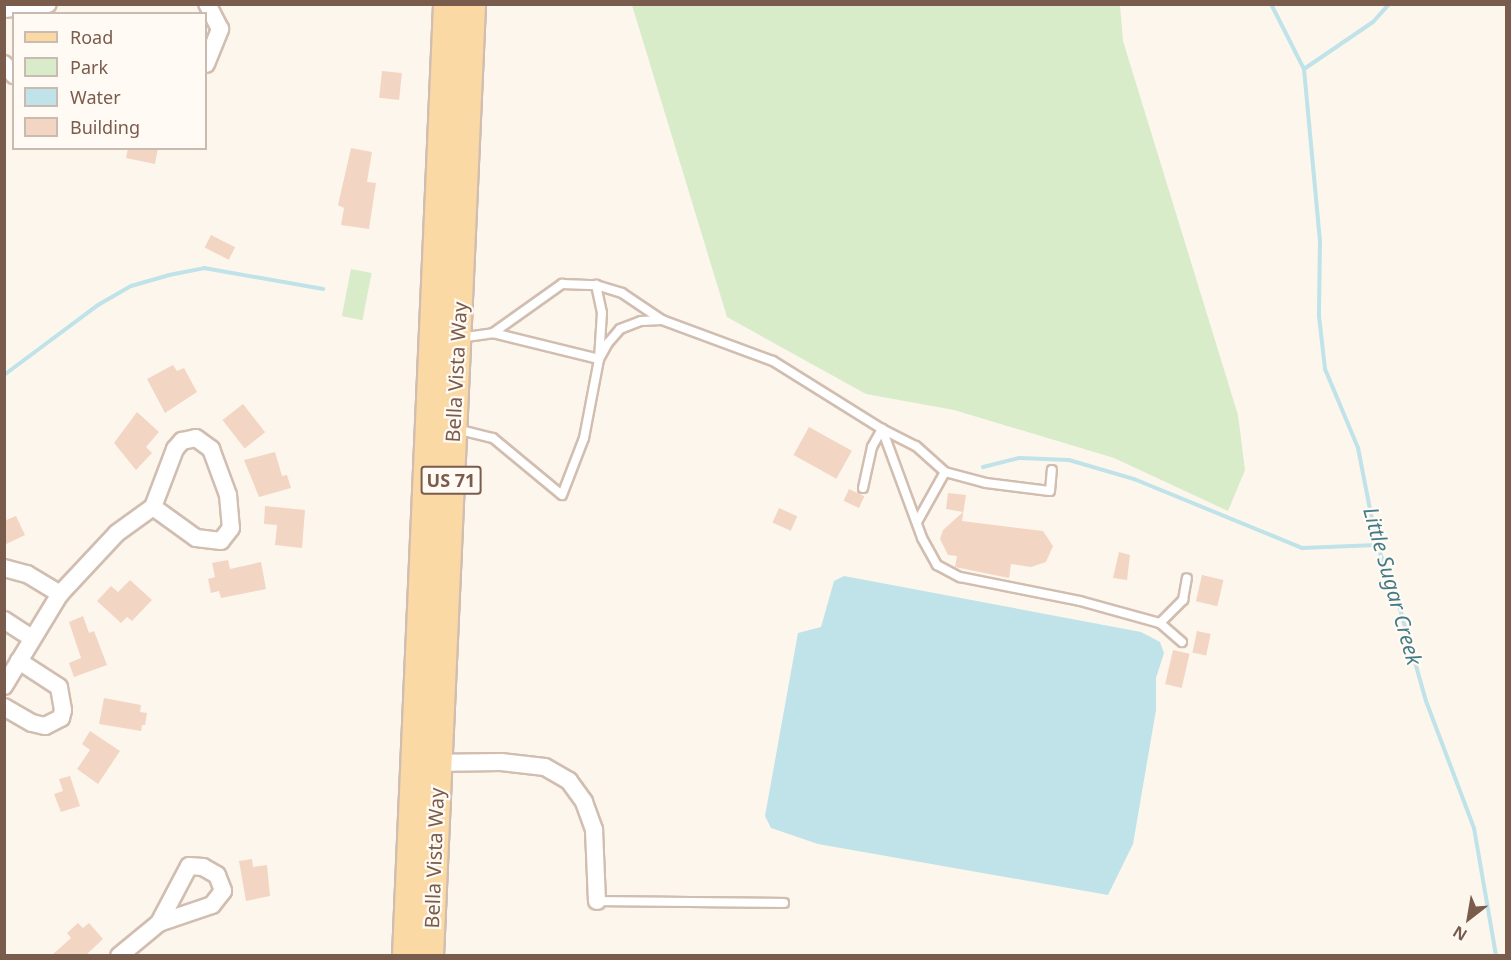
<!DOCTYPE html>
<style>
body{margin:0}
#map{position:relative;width:1511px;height:960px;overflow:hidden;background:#fdf6ec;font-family:"Noto Sans",sans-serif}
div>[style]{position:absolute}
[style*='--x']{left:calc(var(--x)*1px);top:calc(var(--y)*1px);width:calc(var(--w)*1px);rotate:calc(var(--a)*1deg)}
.green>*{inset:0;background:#d8ecc9;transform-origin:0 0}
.water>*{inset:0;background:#bfe3e8}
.stream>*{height:4px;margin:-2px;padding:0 2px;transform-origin:2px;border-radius:2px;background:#bfe3e8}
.building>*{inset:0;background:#f3d5c3;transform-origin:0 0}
.roads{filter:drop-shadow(2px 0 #d1beb0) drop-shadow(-2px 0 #d1beb0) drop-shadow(0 2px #d1beb0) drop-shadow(0 -2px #d1beb0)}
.lane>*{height:8px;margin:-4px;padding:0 4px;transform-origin:4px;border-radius:4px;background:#fff}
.street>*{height:16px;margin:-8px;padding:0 8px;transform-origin:8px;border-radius:8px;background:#fff}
.primary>*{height:26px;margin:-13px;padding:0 13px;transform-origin:13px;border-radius:13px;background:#fbd9a5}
span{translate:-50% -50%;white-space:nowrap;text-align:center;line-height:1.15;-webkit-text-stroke:4.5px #fffaf3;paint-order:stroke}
.shield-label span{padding:2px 4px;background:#fffaf3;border:2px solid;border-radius:4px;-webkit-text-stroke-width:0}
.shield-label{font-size:18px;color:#7a5c4d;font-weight:700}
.street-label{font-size:20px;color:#7a5c4d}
.water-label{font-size:21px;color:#437c86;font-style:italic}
.frame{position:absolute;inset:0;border:6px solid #7a5c4d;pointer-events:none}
.legend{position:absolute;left:12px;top:12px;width:195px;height:138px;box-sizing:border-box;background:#fffaf3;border:2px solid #cabbb1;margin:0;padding:8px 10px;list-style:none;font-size:18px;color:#7a5c4d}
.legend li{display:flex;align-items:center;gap:12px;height:30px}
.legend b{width:30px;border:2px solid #cabbb1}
.north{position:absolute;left:1439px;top:888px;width:60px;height:60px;-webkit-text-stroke:4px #fffaf3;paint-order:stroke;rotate:211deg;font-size:16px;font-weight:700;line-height:24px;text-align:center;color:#7a5c4d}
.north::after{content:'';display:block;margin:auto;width:21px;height:27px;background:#7a5c4d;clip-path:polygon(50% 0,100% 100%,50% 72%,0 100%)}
</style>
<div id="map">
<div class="green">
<div style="clip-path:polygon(632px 5px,1120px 5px,1123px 41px,1238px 415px,1245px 470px,1228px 511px,1114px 458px,954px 410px,866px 394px,727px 317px)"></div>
<div style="left:351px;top:269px;width:21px;height:48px;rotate:11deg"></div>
</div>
<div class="water">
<div style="clip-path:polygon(844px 576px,1141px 632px,1160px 642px,1164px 653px,1156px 678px,1156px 710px,1133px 844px,1108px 895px,818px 844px,771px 828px,765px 816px,798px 633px,821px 627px,834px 581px)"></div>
</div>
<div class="stream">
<div style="--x:1271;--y:4;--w:73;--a:63.1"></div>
<div style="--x:1304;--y:69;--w:172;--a:84.7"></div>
<div style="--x:1320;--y:240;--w:76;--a:90.8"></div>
<div style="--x:1319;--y:316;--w:53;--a:83.5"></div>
<div style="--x:1325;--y:369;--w:86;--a:67.3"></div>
<div style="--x:1358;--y:448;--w:99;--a:78.9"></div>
<div style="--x:1377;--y:545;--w:53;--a:69.2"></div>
<div style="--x:1396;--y:595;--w:110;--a:74.2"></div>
<div style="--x:1426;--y:701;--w:136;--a:69.3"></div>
<div style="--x:1474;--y:828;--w:130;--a:80.2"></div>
<div style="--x:1304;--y:69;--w:83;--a:-34.3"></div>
<div style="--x:1373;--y:22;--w:24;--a:-48"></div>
<div style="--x:4;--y:375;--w:117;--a:-36.7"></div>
<div style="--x:98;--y:305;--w:38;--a:-30"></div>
<div style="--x:131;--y:286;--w:40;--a:-16"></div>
<div style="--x:169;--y:275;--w:36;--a:-11"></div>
<div style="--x:204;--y:268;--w:121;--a:10"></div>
<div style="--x:983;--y:467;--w:38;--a:-14"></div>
<div style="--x:1020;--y:458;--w:49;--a:2.3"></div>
<div style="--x:1069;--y:460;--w:68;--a:16.3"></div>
<div style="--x:1134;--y:479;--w:182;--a:22.3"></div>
<div style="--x:1302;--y:548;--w:75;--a:-2.3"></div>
</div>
<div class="building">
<div style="left:382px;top:71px;width:20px;height:27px;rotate:6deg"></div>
<div style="clip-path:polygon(128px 148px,158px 148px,155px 164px,126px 158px)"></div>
<div style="clip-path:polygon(351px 148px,372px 152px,367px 182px,376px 183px,369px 229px,341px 225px,344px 208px,338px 205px)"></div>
<div style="left:211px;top:235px;width:27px;height:14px;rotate:27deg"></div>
<div style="clip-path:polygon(173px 365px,177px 371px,184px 368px,197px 392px,165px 413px,147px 379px)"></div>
<div style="left:243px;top:404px;width:36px;height:26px;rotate:52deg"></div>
<div style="clip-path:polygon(137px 412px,159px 432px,146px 447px,152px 453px,136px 470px,114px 443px)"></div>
<div style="left:809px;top:427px;width:49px;height:32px;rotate:29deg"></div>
<div style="clip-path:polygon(275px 452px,282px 476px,287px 475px,291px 488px,259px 497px,244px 460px)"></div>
<div style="left:849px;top:489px;width:17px;height:13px;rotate:25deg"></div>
<div style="clip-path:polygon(948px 493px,966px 495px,962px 521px,1043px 531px,1053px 546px,1046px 562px,1031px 567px,1011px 564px,1009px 578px,955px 567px,957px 556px,948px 555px,940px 539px,943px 530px,963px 512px,946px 509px)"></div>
<div style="clip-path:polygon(265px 506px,305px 510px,302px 548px,275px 545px,277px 525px,264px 524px)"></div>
<div style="left:779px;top:508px;width:20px;height:16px;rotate:24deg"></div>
<div style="clip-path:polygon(16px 516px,25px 535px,4px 545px,4px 521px)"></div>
<div style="clip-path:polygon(1119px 552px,1130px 555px,1127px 580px,1113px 578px)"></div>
<div style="clip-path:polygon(228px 560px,230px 569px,261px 562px,266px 589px,221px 598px,219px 591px,211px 593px,208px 579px,215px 577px,212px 563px)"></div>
<div style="left:1202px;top:575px;width:22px;height:27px;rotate:13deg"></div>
<div style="clip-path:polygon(130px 580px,152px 600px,132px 621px,127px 617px,121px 623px,97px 601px,111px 586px,118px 592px)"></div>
<div style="clip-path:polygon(83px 616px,89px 633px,94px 631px,107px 665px,74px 677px,69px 663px,81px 658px,69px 622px)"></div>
<div style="left:1197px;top:631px;width:14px;height:22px;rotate:12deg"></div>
<div style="left:1173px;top:650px;width:17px;height:35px;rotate:13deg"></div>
<div style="clip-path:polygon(104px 698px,141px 705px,140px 712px,147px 713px,145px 725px,142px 725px,141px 731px,99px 724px)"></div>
<div style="clip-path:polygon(90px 731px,120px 751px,98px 784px,77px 769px,90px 750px,82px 744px)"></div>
<div style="clip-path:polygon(70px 776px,80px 806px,61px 812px,54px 794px,63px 791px,59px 779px)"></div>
<div style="clip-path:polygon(252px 859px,253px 867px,267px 865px,270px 896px,246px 901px,239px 861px)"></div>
<div style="clip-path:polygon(78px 923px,83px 928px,89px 923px,103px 939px,85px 956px,51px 956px,71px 938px,67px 933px)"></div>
</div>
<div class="roads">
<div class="lane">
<div style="--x:493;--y:333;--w:109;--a:13.8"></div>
<div style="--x:599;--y:359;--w:46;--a:-86.3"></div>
<div style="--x:602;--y:313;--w:29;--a:-102"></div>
<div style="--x:459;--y:338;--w:34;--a:-8"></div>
<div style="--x:493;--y:333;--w:85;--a:-35.4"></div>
<div style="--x:562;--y:284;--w:34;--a:2"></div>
<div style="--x:596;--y:285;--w:27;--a:17"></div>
<div style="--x:622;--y:293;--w:48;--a:34"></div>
<div style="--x:662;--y:320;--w:118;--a:20.3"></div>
<div style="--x:773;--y:361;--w:128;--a:32"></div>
<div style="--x:882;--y:429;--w:116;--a:69.8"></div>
<div style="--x:922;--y:538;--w:31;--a:61"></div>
<div style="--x:937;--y:565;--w:26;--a:28"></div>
<div style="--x:960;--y:577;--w:122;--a:11.3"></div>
<div style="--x:1080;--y:601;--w:83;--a:15.4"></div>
<div style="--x:1160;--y:623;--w:33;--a:-45"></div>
<div style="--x:1183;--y:600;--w:22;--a:-80"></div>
<div style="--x:456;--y:429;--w:38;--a:14"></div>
<div style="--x:493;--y:438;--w:89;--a:39.6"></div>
<div style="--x:562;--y:495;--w:61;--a:-68.9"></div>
<div style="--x:584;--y:438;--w:80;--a:-79.2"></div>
<div style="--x:599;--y:359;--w:18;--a:-61"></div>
<div style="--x:608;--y:343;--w:18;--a:-49"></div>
<div style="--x:620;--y:329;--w:22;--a:-21"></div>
<div style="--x:641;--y:321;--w:21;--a:-3"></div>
<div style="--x:863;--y:488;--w:42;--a:-77.6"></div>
<div style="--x:872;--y:447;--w:21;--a:-61"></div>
<div style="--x:882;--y:429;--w:38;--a:27"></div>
<div style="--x:916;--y:446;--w:39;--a:42"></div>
<div style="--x:945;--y:472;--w:42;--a:15"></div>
<div style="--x:986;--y:483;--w:64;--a:7.1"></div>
<div style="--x:1050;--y:491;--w:21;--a:-85"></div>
<div style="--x:917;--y:522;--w:57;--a:-60.8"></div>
<div style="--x:1160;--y:623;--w:29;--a:41"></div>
<div style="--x:597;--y:901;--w:187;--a:0.6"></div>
</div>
<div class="street">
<div style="--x:4;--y:9;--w:44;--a:-6.5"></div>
<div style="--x:4;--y:64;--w:15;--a:48"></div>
<div style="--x:206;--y:64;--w:38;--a:-68"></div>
<div style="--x:220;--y:29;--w:28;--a:-117"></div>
<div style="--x:196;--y:438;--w:19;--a:36"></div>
<div style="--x:211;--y:449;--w:49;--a:69.7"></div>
<div style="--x:228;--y:495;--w:33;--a:85"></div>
<div style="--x:231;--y:528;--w:16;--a:128"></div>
<div style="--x:221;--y:541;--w:25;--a:-173"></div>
<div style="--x:196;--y:538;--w:53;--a:-144.2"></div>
<div style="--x:153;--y:507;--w:62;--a:-69.2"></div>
<div style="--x:175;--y:449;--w:11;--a:-49"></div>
<div style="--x:182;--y:441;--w:14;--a:-12"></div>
<div style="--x:4;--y:568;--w:24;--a:15"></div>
<div style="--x:27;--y:574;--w:39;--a:31"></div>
<div style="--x:4;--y:620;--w:33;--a:33"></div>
<div style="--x:4;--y:686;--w:108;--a:-58.7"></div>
<div style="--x:60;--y:594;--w:83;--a:-46.9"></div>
<div style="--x:117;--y:533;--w:44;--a:-35.8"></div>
<div style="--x:4;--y:707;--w:32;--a:30"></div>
<div style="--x:32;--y:723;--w:13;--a:13"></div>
<div style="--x:45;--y:726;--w:18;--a:-27"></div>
<div style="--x:61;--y:718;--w:8;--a:-76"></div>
<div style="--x:63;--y:710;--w:23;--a:-100"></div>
<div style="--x:59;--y:687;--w:48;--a:-147"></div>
<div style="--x:428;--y:763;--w:73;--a:-0.8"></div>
<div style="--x:501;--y:762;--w:44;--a:6.5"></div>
<div style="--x:545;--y:767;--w:28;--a:30"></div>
<div style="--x:569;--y:781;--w:26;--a:54"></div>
<div style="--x:584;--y:802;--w:30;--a:70"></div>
<div style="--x:594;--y:830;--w:71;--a:87.6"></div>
<div style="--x:119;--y:956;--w:52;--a:-39.5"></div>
<div style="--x:159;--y:923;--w:64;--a:-62.2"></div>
<div style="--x:189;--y:866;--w:14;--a:4"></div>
<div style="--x:203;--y:867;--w:16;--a:30"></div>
<div style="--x:217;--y:875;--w:17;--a:69"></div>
<div style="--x:223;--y:891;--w:18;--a:128"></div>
<div style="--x:212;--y:905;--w:56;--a:161.2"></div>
</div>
<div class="primary">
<div style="--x:406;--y:956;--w:953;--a:-87.53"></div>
<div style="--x:430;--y:956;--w:953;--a:-87.47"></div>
</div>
</div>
<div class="shield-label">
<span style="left:451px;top:480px">US 71</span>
</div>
<div class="street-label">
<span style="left:456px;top:372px;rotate:-87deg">Bella Vista Way</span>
<span style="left:434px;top:858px;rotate:-88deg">Bella Vista Way</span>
</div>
<div class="water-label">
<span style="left:1393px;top:586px;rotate:74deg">Little Sugar Creek</span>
</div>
<div class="frame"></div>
<ul class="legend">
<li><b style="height:8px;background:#fbd9a5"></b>Road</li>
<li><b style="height:16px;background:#d8ecc9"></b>Park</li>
<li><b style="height:16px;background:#bfe3e8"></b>Water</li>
<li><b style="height:16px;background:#f3d5c3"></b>Building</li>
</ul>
<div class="north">N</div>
</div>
